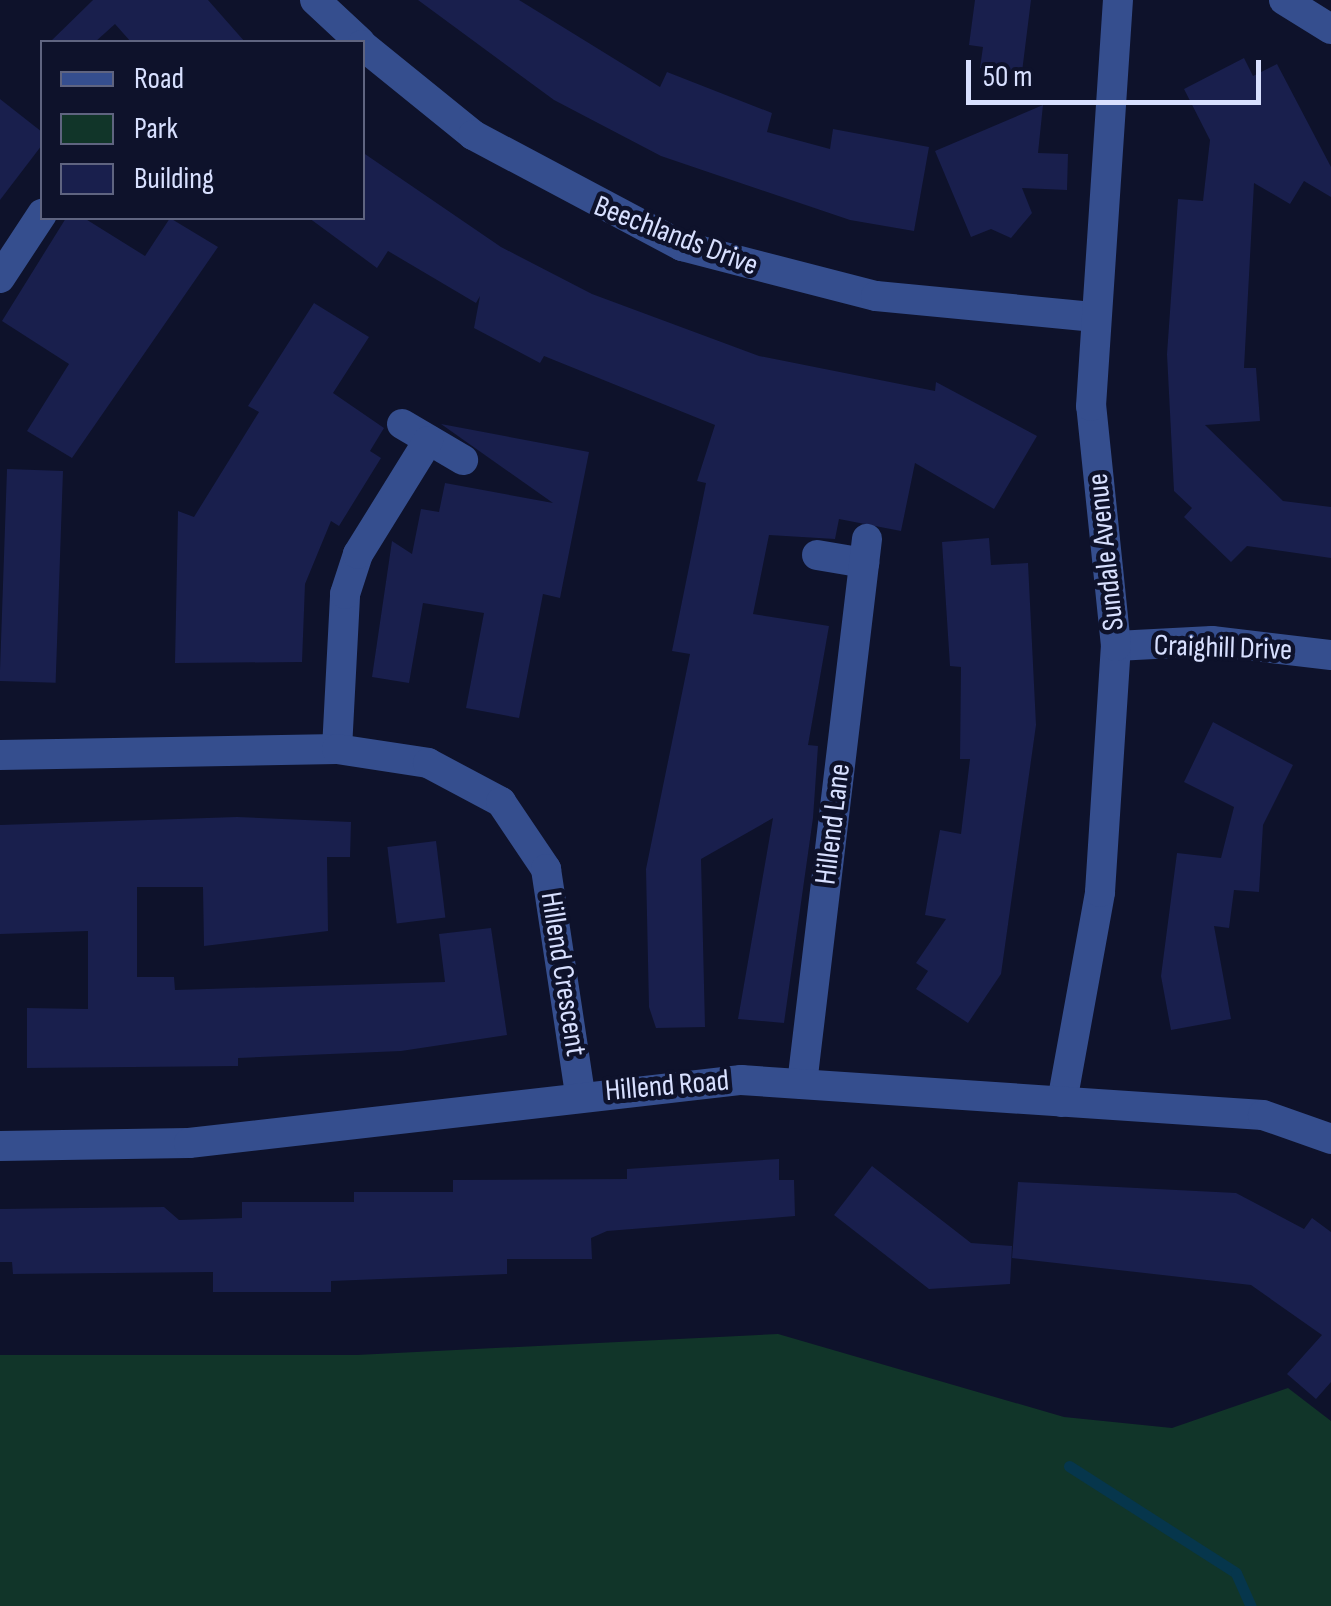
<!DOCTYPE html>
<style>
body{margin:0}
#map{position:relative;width:1331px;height:1606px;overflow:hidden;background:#0e122b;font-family:"Sofia Sans Condensed",sans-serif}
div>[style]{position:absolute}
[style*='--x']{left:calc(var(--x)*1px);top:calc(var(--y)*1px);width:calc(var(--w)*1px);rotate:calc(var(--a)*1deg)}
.green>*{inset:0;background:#113529}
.stream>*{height:11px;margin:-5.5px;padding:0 5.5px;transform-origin:5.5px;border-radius:5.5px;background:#06364c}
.building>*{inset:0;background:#191f4d;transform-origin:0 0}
.minor>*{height:30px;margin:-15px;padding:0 15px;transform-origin:15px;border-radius:15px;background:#354e8e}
span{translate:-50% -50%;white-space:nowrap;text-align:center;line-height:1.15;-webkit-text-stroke:9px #0e122b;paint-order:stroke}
.street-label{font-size:30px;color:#d8e0ff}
.legend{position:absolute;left:40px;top:40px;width:325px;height:180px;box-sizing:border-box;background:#0e122b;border:2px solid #5f6480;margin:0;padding:12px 18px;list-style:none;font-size:30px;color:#d8e0ff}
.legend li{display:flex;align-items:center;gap:20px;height:50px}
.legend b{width:50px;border:2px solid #5f6480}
.scale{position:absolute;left:966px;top:60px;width:295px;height:45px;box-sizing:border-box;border:5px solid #d8e0ff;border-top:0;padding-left:12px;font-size:30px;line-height:35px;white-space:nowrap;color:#d8e0ff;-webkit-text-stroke:8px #0e122b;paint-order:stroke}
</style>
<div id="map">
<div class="green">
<div style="clip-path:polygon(778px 1334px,1064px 1417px,1172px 1428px,1288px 1388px,1331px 1421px,1331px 1606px,0 1606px,0 1355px,357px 1355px)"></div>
</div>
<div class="stream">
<div style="--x:1069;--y:1466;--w:198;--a:32.6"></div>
<div style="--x:1236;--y:1573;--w:36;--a:66"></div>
</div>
<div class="building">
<div style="clip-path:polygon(93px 0,208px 0,245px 42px,131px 42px,115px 24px,95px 42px,50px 42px)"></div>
<div style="clip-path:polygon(418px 0,519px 0,660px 87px,667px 72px,772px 113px,767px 132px,830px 149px,833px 129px,929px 147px,914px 231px,850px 220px,661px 156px,554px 100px)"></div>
<div style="clip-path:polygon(975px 0,1031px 0,1022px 72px,980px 68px,983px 47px,969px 45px)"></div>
<div style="clip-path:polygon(1244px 58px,1253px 76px,1277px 64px,1331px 167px,1331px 197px,1304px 181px,1290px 204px,1254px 183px,1244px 368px,1256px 368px,1260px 421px,1205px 425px,1283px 501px,1331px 507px,1331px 558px,1247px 546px,1231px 562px,1184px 517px,1192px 508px,1174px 491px,1167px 354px,1178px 199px,1203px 201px,1210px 140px,1184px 89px)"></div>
<div style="clip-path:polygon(0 99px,42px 132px,42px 145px,0 200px)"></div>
<div style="clip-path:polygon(1043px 105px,1038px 153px,1068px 154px,1067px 190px,1022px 188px,1032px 213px,1011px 238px,991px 229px,971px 237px,935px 151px)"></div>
<div style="clip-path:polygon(362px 152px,501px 247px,592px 294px,759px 356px,935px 391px,936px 382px,1037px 436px,994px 509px,915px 463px,901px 531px,839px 519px,835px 539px,769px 535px,753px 614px,829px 626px,808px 745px,818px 746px,813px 818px,784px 1023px,738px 1019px,773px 818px,701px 859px,705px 1027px,656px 1028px,649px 1007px,646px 869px,690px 654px,672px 651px,706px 483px,697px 481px,715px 425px,544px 356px,540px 363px,474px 328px,480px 296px,476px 303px,388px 251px,377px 268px,309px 218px,362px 218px)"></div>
<div style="clip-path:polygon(66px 218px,84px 218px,145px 256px,170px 218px,218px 247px,72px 458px,27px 431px,69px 364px,2px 321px)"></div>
<div style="clip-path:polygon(314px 303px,369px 337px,333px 393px,384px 428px,370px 451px,381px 458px,339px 526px,331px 521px,305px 584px,302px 662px,175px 663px,178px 511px,194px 517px,259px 412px,248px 406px)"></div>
<div style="clip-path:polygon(441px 424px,589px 452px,560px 598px,543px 594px,519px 718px,466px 708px,484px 613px,423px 603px,409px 683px,372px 677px,392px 541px,412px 554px,421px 509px,439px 512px,445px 483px,553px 503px)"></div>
<div style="left:63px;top:471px;width:212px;height:56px;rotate:92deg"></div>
<div style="clip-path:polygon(989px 538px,991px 565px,1028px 563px,1036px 725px,1001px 974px,968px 1023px,916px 989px,928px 971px,916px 963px,946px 919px,925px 915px,940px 830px,961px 834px,970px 759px,960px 759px,961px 667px,950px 666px,942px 542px)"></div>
<div style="clip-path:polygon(1213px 722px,1293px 765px,1263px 825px,1259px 892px,1234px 890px,1229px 928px,1214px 926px,1231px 1019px,1171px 1030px,1161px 976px,1177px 853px,1221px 858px,1234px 807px,1184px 782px)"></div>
<div style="clip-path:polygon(237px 817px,351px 822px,350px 857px,327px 857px,328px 931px,204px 946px,203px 887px,137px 887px,137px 977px,174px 977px,175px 990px,445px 982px,439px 934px,491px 928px,507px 1035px,401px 1051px,238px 1058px,238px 1066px,27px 1068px,27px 1008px,88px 1009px,88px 931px,0 934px,0 825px)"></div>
<div style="left:436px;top:841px;width:77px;height:49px;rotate:83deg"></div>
<div style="clip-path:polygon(779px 1159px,779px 1180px,794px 1180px,795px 1216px,607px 1231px,591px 1238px,592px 1259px,507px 1259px,507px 1274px,331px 1281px,331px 1292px,213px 1292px,213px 1272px,13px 1274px,12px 1262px,0 1262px,0 1209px,164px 1207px,179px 1220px,242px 1218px,242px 1202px,354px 1202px,354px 1192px,453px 1192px,453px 1180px,627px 1179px,627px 1169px)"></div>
<div style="clip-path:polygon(872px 1166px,971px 1243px,1012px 1246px,1010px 1284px,929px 1289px,834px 1215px)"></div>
<div style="clip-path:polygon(1018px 1182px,1236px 1193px,1304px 1229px,1312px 1218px,1331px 1232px,1331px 1382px,1316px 1399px,1287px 1374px,1322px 1335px,1251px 1285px,1012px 1258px)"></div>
</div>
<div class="minor">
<div style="--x:315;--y:0;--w:62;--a:43"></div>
<div style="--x:1284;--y:0;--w:55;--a:31.7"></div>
<div style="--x:362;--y:45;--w:143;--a:39"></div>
<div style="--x:473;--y:135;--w:237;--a:28"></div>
<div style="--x:682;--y:246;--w:200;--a:14.5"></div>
<div style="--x:876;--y:296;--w:220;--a:5.5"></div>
<div style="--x:0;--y:278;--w:77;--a:-56.7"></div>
<div style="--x:402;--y:424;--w:71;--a:30.5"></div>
<div style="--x:817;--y:555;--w:48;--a:9.7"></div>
<div style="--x:1116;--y:646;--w:96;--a:-3"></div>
<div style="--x:1212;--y:641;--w:120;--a:6.7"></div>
<div style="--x:337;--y:749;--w:155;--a:-87"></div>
<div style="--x:345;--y:594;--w:42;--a:-72"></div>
<div style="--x:358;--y:554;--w:133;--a:-58.2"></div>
<div style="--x:0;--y:755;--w:337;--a:-1"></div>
<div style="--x:337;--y:749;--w:92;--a:8.7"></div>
<div style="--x:428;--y:763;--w:83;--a:28.1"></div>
<div style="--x:501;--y:802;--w:81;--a:56.1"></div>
<div style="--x:546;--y:869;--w:228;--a:81.4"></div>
<div style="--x:802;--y:1084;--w:549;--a:-83.2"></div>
<div style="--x:1062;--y:1102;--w:213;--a:-79.7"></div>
<div style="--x:1100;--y:892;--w:247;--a:-86.3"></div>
<div style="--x:1116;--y:646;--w:241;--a:-95.9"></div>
<div style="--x:1091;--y:406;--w:407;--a:-86.2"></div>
<div style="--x:0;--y:1146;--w:189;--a:-0.9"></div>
<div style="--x:189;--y:1143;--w:556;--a:-6.51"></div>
<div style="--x:741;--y:1080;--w:523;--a:3.84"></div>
<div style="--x:1263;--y:1115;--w:72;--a:19.4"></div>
</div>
<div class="street-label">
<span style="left:676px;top:236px;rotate:21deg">Beechlands Drive</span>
<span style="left:1106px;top:552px;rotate:-96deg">Sundale Avenue</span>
<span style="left:1223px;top:648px;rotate:2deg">Craighill Drive</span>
<span style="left:833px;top:824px;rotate:-83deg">Hillend Lane</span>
<span style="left:563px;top:974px;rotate:81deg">Hillend Crescent</span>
<span style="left:667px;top:1086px;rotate:-5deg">Hillend Road</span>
</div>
<ul class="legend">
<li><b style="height:12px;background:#354e8e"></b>Road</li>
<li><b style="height:28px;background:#113529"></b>Park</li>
<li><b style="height:28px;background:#191f4d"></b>Building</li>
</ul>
<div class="scale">50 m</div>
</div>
